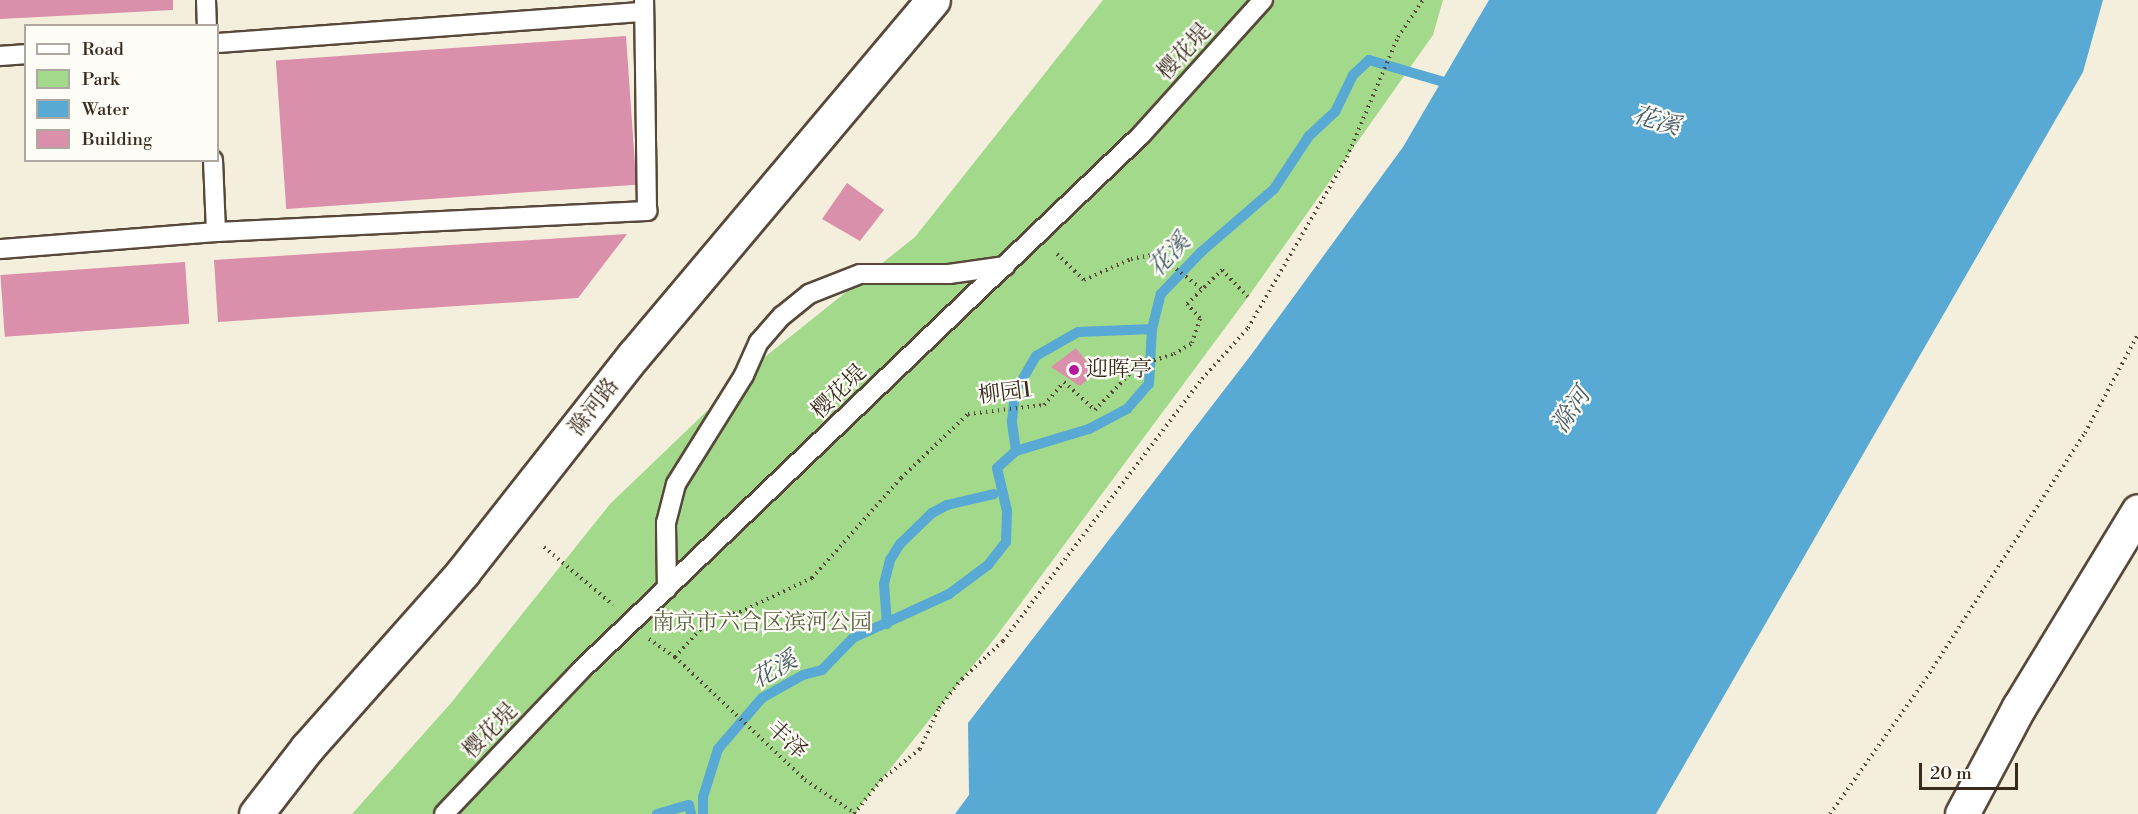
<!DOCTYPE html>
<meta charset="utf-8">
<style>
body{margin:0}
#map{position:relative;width:2138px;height:814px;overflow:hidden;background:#f4efdc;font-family:"Libre Bodoni","Noto Serif SC",serif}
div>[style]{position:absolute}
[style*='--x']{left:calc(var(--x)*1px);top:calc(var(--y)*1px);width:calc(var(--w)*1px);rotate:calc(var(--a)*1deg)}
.green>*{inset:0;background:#a3d98a}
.water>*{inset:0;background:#58a9d3}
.stream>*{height:10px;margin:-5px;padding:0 5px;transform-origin:5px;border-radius:5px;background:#58a9d3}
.building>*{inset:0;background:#da8faa;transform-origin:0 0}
.path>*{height:4px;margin-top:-2px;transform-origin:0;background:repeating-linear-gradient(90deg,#57483a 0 1.5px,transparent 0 6px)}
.roads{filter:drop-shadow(2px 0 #57483a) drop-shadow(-2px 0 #57483a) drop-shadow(0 2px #57483a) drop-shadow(0 -2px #57483a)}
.lane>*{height:18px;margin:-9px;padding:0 9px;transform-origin:9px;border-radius:9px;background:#fff}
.street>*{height:33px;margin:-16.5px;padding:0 16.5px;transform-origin:16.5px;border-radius:16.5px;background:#fff}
.secondary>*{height:33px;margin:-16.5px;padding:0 16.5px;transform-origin:16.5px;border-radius:16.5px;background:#fff}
.dots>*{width:16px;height:16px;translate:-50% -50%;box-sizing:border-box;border:3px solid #fdfcf7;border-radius:50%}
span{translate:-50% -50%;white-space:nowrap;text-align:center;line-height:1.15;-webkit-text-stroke:4.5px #fdfcf7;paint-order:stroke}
.street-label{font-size:22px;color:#3b2a1e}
.poi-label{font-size:22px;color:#3b2a1e}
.left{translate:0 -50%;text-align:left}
.park-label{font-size:22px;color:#5a5f3e}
.water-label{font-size:24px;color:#475d66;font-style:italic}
.legend{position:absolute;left:24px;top:24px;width:195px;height:138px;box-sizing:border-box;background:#fdfcf7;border:2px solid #afa8a0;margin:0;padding:8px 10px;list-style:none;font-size:18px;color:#3b2a1e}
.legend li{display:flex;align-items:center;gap:12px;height:30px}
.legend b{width:30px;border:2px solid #afa8a0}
.scale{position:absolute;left:1919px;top:763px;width:99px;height:27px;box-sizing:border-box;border:3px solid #3b2a1e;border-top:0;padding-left:8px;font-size:18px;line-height:21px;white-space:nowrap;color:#3b2a1e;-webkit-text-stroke:4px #fdfcf7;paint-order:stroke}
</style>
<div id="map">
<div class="green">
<div style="clip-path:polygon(1103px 0,1443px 0,1433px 35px,1248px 297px,995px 638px,854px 814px,352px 814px,451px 703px,610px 504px,756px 364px,915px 237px)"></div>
</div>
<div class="water">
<div style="clip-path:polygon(1489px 0,2103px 0,2083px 72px,1656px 814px,955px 814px,969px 795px,968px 723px,1251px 355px,1403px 147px)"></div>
</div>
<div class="stream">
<div style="--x:1016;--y:451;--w:30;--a:-98"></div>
<div style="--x:1012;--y:421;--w:29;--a:-84"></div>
<div style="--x:1015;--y:392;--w:42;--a:-59.7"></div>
<div style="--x:1036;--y:356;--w:48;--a:-29.7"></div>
<div style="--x:1078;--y:332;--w:74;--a:-2.3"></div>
<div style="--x:887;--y:624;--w:40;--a:-94.3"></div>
<div style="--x:884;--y:584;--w:25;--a:-76"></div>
<div style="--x:890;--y:560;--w:19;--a:-58"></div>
<div style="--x:900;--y:544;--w:45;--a:-44.1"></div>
<div style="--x:932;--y:513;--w:17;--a:-28"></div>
<div style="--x:947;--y:505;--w:48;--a:-13.2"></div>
<div style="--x:657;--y:814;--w:33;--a:-16"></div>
<div style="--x:689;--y:805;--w:9;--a:77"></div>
<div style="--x:703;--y:814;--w:17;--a:-90"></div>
<div style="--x:703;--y:797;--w:50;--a:-72.6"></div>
<div style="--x:718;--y:749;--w:67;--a:-49.2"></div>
<div style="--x:762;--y:698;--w:47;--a:-29.3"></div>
<div style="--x:803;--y:675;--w:20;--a:-15"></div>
<div style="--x:822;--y:670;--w:45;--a:-45.9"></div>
<div style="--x:853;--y:638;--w:106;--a:-24.6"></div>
<div style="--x:949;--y:594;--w:49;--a:-36.6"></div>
<div style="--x:988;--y:565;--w:29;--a:-52"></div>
<div style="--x:1006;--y:542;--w:31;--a:-88"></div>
<div style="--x:1007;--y:511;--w:44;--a:-103.1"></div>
<div style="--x:997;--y:468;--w:25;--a:-42"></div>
<div style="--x:1016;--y:451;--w:76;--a:-16.8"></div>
<div style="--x:1089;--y:429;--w:43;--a:-27.8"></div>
<div style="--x:1127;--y:409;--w:33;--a:-49"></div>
<div style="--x:1149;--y:384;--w:55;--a:-86.9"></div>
<div style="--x:1152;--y:329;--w:36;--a:-76"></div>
<div style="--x:1161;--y:294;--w:58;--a:-46.4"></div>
<div style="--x:1201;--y:252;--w:96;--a:-40.8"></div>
<div style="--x:1274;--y:189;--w:64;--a:-56.6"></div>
<div style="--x:1309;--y:136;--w:35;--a:-43"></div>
<div style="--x:1335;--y:112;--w:41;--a:-64.1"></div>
<div style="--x:1353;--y:75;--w:22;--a:-43"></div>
<div style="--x:1369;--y:60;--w:89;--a:16.4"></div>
</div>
<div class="building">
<div style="clip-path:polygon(0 0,173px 0,173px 10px,0 19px)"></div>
<div style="left:626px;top:36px;width:149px;height:351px;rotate:86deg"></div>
<div style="clip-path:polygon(847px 183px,884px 210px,860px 241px,822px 219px)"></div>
<div style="clip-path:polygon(627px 234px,578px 298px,218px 322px,214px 260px)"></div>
<div style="left:185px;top:262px;width:62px;height:185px;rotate:86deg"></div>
<div style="clip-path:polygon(1076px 348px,1095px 373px,1080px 386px,1051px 367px)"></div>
</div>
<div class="path">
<div style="--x:1057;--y:254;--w:37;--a:44"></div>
<div style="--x:1084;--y:280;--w:51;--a:-24.1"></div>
<div style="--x:1131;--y:259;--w:21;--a:-11"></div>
<div style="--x:1152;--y:255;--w:10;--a:17"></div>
<div style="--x:1162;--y:258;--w:51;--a:37.8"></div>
<div style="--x:544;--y:547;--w:90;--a:40"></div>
<div style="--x:649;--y:639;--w:32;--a:35"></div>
<div style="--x:675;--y:657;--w:179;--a:43.4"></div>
<div style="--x:805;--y:780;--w:61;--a:33.7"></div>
<div style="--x:675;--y:657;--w:52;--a:-47.4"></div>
<div style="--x:710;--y:619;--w:31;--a:-13"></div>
<div style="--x:740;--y:612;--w:80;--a:-25.3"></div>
<div style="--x:812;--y:578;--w:134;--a:-48.3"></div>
<div style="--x:901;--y:478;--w:93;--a:-43.7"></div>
<div style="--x:968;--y:414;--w:77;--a:-6.8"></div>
<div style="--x:1044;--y:405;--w:30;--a:-49"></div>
<div style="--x:1064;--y:382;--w:42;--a:42.1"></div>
<div style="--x:1095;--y:410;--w:61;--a:-46.3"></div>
<div style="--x:1137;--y:366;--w:39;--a:-18"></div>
<div style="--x:1174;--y:354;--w:21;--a:-31"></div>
<div style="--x:1192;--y:343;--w:26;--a:-72"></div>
<div style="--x:1200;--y:318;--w:19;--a:-133"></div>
<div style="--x:1187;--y:304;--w:49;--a:-44.2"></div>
<div style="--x:1222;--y:270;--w:37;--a:46"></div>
<div style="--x:854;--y:814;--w:43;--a:-51.5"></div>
<div style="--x:881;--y:780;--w:50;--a:-38.5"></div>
<div style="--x:920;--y:749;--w:45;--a:-65.1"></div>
<div style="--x:939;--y:708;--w:37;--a:-52"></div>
<div style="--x:962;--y:679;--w:56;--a:-42.8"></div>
<div style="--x:1003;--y:641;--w:329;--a:-52.8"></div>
<div style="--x:1202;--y:379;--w:69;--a:-48"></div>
<div style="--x:1248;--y:328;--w:198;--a:-59.9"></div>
<div style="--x:1347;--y:157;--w:130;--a:-67"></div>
<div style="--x:1398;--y:37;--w:45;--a:-56"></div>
<div style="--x:1830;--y:814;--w:161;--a:-54.6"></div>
<div style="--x:1923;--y:683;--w:298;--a:-57.1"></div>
<div style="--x:2085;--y:433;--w:112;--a:-61.8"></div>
</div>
<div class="roads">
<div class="lane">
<div style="--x:206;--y:0;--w:26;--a:88"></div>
<div style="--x:218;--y:43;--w:427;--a:-4.2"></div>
<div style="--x:0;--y:56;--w:26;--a:-4"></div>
<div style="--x:213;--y:160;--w:72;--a:87.6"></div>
<div style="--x:0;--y:249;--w:217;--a:-4.5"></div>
<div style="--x:216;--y:232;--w:432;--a:-2.8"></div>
<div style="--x:647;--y:211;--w:211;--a:-90.8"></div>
<div style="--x:667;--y:589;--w:66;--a:-90.9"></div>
<div style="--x:666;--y:523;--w:40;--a:-75.6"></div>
<div style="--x:676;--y:484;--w:128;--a:-58"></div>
<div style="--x:744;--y:375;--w:36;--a:-66"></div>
<div style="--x:759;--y:342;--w:35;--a:-49"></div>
<div style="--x:782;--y:316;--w:35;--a:-39"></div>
<div style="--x:809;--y:294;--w:55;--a:-21.4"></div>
<div style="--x:860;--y:274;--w:89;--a:0"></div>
<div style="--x:949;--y:274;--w:57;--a:-8.1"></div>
<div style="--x:444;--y:814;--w:199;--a:-46.4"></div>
<div style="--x:581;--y:670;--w:774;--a:-43.69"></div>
<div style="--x:1141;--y:135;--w:182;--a:-47.9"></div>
</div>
<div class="street">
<div style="--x:1962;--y:814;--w:121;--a:-62"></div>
<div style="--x:2019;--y:707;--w:229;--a:-58.7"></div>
</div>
<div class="secondary">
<div style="--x:256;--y:814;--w:83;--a:-52.3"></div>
<div style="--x:307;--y:748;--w:235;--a:-48.4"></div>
<div style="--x:463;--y:572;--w:276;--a:-51.8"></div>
<div style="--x:634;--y:355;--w:464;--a:-49.9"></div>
</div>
</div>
<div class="dots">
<div style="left:1074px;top:370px;background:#b5179e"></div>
</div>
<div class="street-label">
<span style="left:1184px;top:52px;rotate:-48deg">樱花堤</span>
<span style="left:839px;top:392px;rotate:-44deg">樱花堤</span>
<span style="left:1005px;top:393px;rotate:-7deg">柳园1</span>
<span style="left:594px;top:407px;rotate:-52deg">滁河路</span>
<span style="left:490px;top:731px;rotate:-46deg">樱花堤</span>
<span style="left:787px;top:740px;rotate:43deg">丰泽</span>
</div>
<div class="poi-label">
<span class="left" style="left:1086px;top:370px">迎晖亭</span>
</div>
<div class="park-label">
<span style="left:762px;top:623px">南京市六合区滨河公园</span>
</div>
<div class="water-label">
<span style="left:1656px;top:122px;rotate:16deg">花溪</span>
<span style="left:1170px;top:256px;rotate:-47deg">花溪</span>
<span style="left:1572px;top:411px;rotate:-56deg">滁河</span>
<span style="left:775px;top:671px;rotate:-30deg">花溪</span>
</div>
<ul class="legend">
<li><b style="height:8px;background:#fff"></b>Road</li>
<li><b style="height:16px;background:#a3d98a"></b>Park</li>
<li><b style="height:16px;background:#58a9d3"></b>Water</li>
<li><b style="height:16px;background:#da8faa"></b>Building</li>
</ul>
<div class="scale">20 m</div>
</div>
